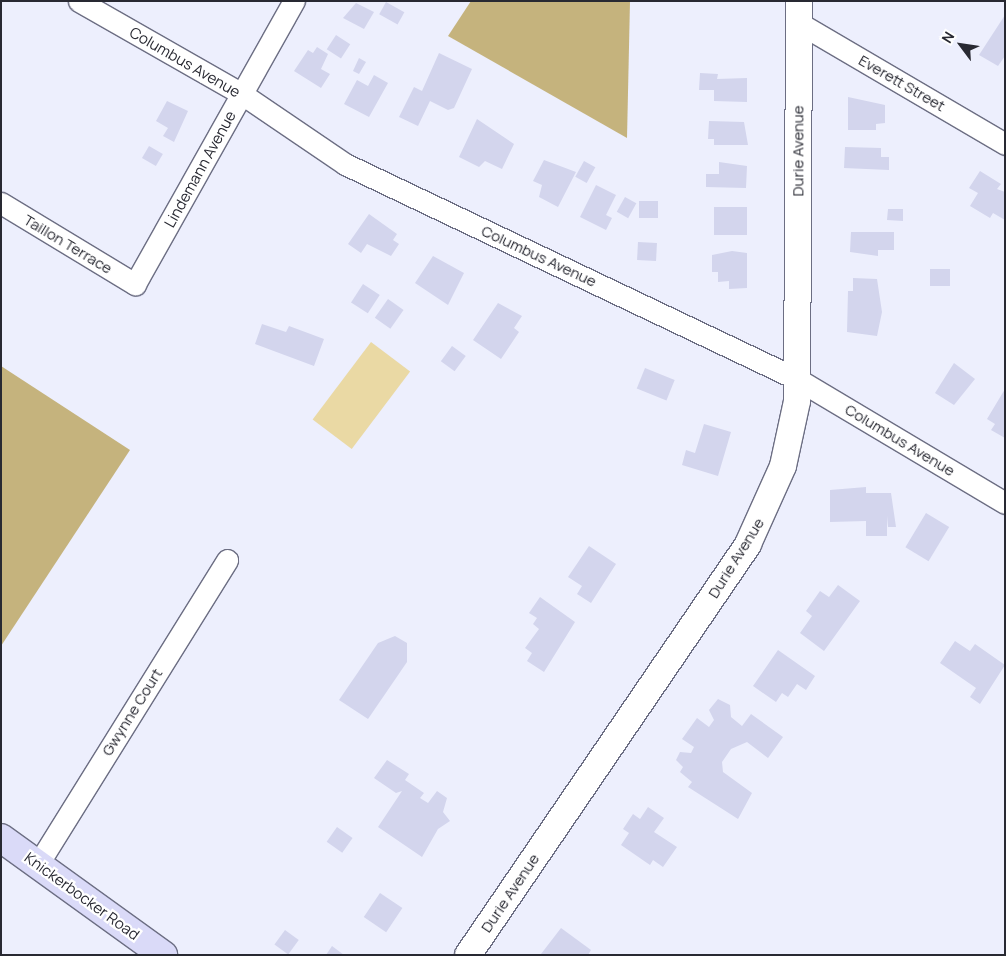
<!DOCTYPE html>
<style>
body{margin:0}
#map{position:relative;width:1006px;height:956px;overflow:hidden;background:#edeffd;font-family:Manrope,sans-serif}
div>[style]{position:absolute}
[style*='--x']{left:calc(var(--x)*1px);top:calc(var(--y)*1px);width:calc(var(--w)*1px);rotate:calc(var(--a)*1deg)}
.green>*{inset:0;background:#ead9a4;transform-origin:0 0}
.forest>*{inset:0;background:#c5b37d}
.building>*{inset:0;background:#d3d5ed;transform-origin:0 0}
.roads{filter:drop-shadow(1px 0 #6c6e83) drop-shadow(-1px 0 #6c6e83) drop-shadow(0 1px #6c6e83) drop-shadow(0 -1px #6c6e83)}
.minor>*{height:21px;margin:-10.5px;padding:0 10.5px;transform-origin:10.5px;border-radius:10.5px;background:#fff}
.tertiary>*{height:26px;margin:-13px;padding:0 13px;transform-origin:13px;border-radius:13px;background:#fff}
.secondary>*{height:28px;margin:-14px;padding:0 14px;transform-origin:14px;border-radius:14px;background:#dadaf8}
span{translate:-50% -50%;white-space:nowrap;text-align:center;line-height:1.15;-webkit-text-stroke:4.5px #fff;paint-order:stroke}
.street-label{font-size:15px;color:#282932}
.frame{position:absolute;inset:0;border:2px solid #282932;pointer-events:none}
.north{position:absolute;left:936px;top:20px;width:50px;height:50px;-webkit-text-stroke:4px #fff;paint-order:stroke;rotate:301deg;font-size:14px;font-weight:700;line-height:20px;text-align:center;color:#282932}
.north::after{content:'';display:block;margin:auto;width:18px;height:22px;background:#282932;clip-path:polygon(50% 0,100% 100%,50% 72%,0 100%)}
</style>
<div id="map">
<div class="green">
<div style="left:371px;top:342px;width:49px;height:97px;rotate:37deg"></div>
</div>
<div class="forest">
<div style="clip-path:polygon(471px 1px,630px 1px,627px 138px,448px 36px)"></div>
<div style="clip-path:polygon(1px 366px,130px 450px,1px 646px)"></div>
</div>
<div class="building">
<div style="left:386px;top:2px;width:21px;height:14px;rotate:29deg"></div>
<div style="clip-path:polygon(356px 3px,374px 12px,364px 29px,343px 18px)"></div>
<div style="clip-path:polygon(1005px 15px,1005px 56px,998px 66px,979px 55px)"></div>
<div style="left:336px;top:35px;width:17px;height:17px;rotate:33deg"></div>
<div style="clip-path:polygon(317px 47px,328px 54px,321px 69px,330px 74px,321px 88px,294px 71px,308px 50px,313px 53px)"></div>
<div style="clip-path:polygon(439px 53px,472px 69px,454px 108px,448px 110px,430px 101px,418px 126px,399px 117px,414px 87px,422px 91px)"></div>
<div style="clip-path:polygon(359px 58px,366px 62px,359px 74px,353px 71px)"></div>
<div style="clip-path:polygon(700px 73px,718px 74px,717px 79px,747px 78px,747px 102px,714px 101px,714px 90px,699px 90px)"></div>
<div style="clip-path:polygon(374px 75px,388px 83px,369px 117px,344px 104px,357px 80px,368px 86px)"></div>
<div style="clip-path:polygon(848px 97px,885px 105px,885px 123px,876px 124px,876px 130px,848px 130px)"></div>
<div style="clip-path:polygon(167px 101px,188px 111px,174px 142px,163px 136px,168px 128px,156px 121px)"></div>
<div style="clip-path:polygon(477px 119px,514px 144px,502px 169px,485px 161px,479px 167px,459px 157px)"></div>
<div style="clip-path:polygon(709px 121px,744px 122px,748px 145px,714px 145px,714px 139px,708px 139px)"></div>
<div style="left:149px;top:146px;width:16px;height:14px;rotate:30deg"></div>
<div style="clip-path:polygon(845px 147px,881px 148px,881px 157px,889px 157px,889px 170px,844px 168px)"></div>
<div style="clip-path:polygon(544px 160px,576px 172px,558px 207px,539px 197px,542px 185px,533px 181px)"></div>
<div style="left:584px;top:161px;width:13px;height:18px;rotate:29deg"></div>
<div style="clip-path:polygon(719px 162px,747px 166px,746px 188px,706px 187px,706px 174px,719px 174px)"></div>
<div style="clip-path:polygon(980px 171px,1001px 184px,997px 189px,1005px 192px,1005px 220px,993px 213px,990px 218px,970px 206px,978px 193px,969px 188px)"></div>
<div style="clip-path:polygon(596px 185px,616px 195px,606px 215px,612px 218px,606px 230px,580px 217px)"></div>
<div style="left:625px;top:197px;width:13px;height:17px;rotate:29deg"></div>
<div style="left:639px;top:201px;width:19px;height:17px"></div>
<div style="left:714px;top:207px;width:33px;height:28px"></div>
<div style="clip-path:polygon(888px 209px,903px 209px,903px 221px,887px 220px)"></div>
<div style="clip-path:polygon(369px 214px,397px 234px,393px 240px,399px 244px,391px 256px,367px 244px,361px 253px,348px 244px)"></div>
<div style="clip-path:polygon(851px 232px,894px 232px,894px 250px,878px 250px,878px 256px,850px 252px)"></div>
<div style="left:638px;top:242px;width:19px;height:18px;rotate:3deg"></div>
<div style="clip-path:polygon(732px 251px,747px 253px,747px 288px,729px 289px,729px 281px,718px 282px,718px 272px,712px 272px,712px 255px)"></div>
<div style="clip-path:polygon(433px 256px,464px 273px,448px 305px,415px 283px)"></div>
<div style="left:930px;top:269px;width:20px;height:17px"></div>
<div style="clip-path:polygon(853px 278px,877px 279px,882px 312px,877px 336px,847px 332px,848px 291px,853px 291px)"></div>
<div style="left:363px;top:284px;width:20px;height:22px;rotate:33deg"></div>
<div style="left:388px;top:299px;width:19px;height:23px;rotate:35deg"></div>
<div style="clip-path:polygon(498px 303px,522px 316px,514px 328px,519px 332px,501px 359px,473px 340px)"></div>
<div style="clip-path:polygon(262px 324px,286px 332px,289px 326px,324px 339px,314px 366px,255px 344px)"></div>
<div style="left:452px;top:346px;width:17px;height:19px;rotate:36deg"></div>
<div style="clip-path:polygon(954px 363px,975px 379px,954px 405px,935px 393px)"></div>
<div style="left:645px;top:368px;width:32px;height:22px;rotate:22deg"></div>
<div style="clip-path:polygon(1005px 389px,1005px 438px,991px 430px,995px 424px,987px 419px)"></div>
<div style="clip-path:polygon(704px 424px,731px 432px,718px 476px,682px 465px,686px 450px,695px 453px)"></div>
<div style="clip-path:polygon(866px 487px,866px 493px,891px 493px,896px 527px,888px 527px,887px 516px,887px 536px,866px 536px,866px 521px,830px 522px,830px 490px)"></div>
<div style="left:926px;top:513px;width:27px;height:40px;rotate:31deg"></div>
<div style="clip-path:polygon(589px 546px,616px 564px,591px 603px,577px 594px,582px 586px,568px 577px)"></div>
<div style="clip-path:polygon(838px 585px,860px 601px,824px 651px,800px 633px,812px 616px,806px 611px,820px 591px,829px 597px)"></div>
<div style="clip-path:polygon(540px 597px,575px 622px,544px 672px,527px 661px,532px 653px,525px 648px,539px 629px,533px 624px,537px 618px,529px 613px)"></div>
<div style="clip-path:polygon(395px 636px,407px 643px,407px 662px,368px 719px,339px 700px,378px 643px)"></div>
<div style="clip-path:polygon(955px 641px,970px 651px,975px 644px,1005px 665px,980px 704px,970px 697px,976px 688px,940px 663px)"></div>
<div style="clip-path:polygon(778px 650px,815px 676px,806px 690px,797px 684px,788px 697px,782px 693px,776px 702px,753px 686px)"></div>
<div style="clip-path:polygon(718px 699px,730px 705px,731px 717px,742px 726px,751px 714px,783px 737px,768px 758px,747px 742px,731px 749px,722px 762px,723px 772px,752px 793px,738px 819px,688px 787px,692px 782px,680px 772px,683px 767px,676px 760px,680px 752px,691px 753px,694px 747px,682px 739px,697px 718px,709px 727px,714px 720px,709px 710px)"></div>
<div style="clip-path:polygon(387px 760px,409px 774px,405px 780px,424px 793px,420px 798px,428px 803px,437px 791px,447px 798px,443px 812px,450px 821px,438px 829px,422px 857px,378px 827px,402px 791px,396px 793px,374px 778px)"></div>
<div style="clip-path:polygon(648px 807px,664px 818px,654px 832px,677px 847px,663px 867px,653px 860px,650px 865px,621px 845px,629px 833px,623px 829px,633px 814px,640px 819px)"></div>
<div style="left:337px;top:827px;width:19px;height:18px;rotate:35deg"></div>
<div style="left:380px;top:893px;width:27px;height:29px;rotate:34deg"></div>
<div style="clip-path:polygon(561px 928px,591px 950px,588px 955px,541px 954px)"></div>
<div style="left:285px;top:930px;width:17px;height:18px;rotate:36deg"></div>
<div style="clip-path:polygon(332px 946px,344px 955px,326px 955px)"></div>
</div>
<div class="roads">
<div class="minor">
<div style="--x:79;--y:1;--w:188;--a:29.7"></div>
<div style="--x:242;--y:94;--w:125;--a:34.2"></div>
<div style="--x:345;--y:164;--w:501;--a:25.44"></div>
<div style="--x:797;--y:379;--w:242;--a:30.8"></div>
<div style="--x:799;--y:23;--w:239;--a:30.4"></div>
<div style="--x:1;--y:203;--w:157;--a:31.2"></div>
<div style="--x:135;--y:284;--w:325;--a:-60.7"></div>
<div style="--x:38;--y:864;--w:358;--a:-58.1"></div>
</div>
<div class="tertiary">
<div style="--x:468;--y:955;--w:497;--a:-55.7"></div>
<div style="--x:748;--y:544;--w:85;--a:-65.8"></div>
<div style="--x:783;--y:466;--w:66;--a:-77.8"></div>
<div style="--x:797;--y:401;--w:400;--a:-89.7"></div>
</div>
<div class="secondary">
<div style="--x:1;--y:838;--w:200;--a:35.8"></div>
</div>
</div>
<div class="street-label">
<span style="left:185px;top:62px;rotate:30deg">Columbus Avenue</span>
<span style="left:902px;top:83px;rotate:30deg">Everett Street</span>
<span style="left:798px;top:151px;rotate:-90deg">Durie Avenue</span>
<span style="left:200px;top:169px;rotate:-61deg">Lindemann Avenue</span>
<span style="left:68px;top:244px;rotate:31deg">Taillon Terrace</span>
<span style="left:539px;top:256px;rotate:25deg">Columbus Avenue</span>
<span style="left:900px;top:440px;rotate:31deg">Columbus Avenue</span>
<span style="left:736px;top:558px;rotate:-58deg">Durie Avenue</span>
<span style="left:132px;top:712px;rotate:-58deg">Gwynne Court</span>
<span style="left:510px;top:893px;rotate:-56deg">Durie Avenue</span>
<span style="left:82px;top:896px;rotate:36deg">Knickerbocker Road</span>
</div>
<div class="frame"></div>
<div class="north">N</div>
</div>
